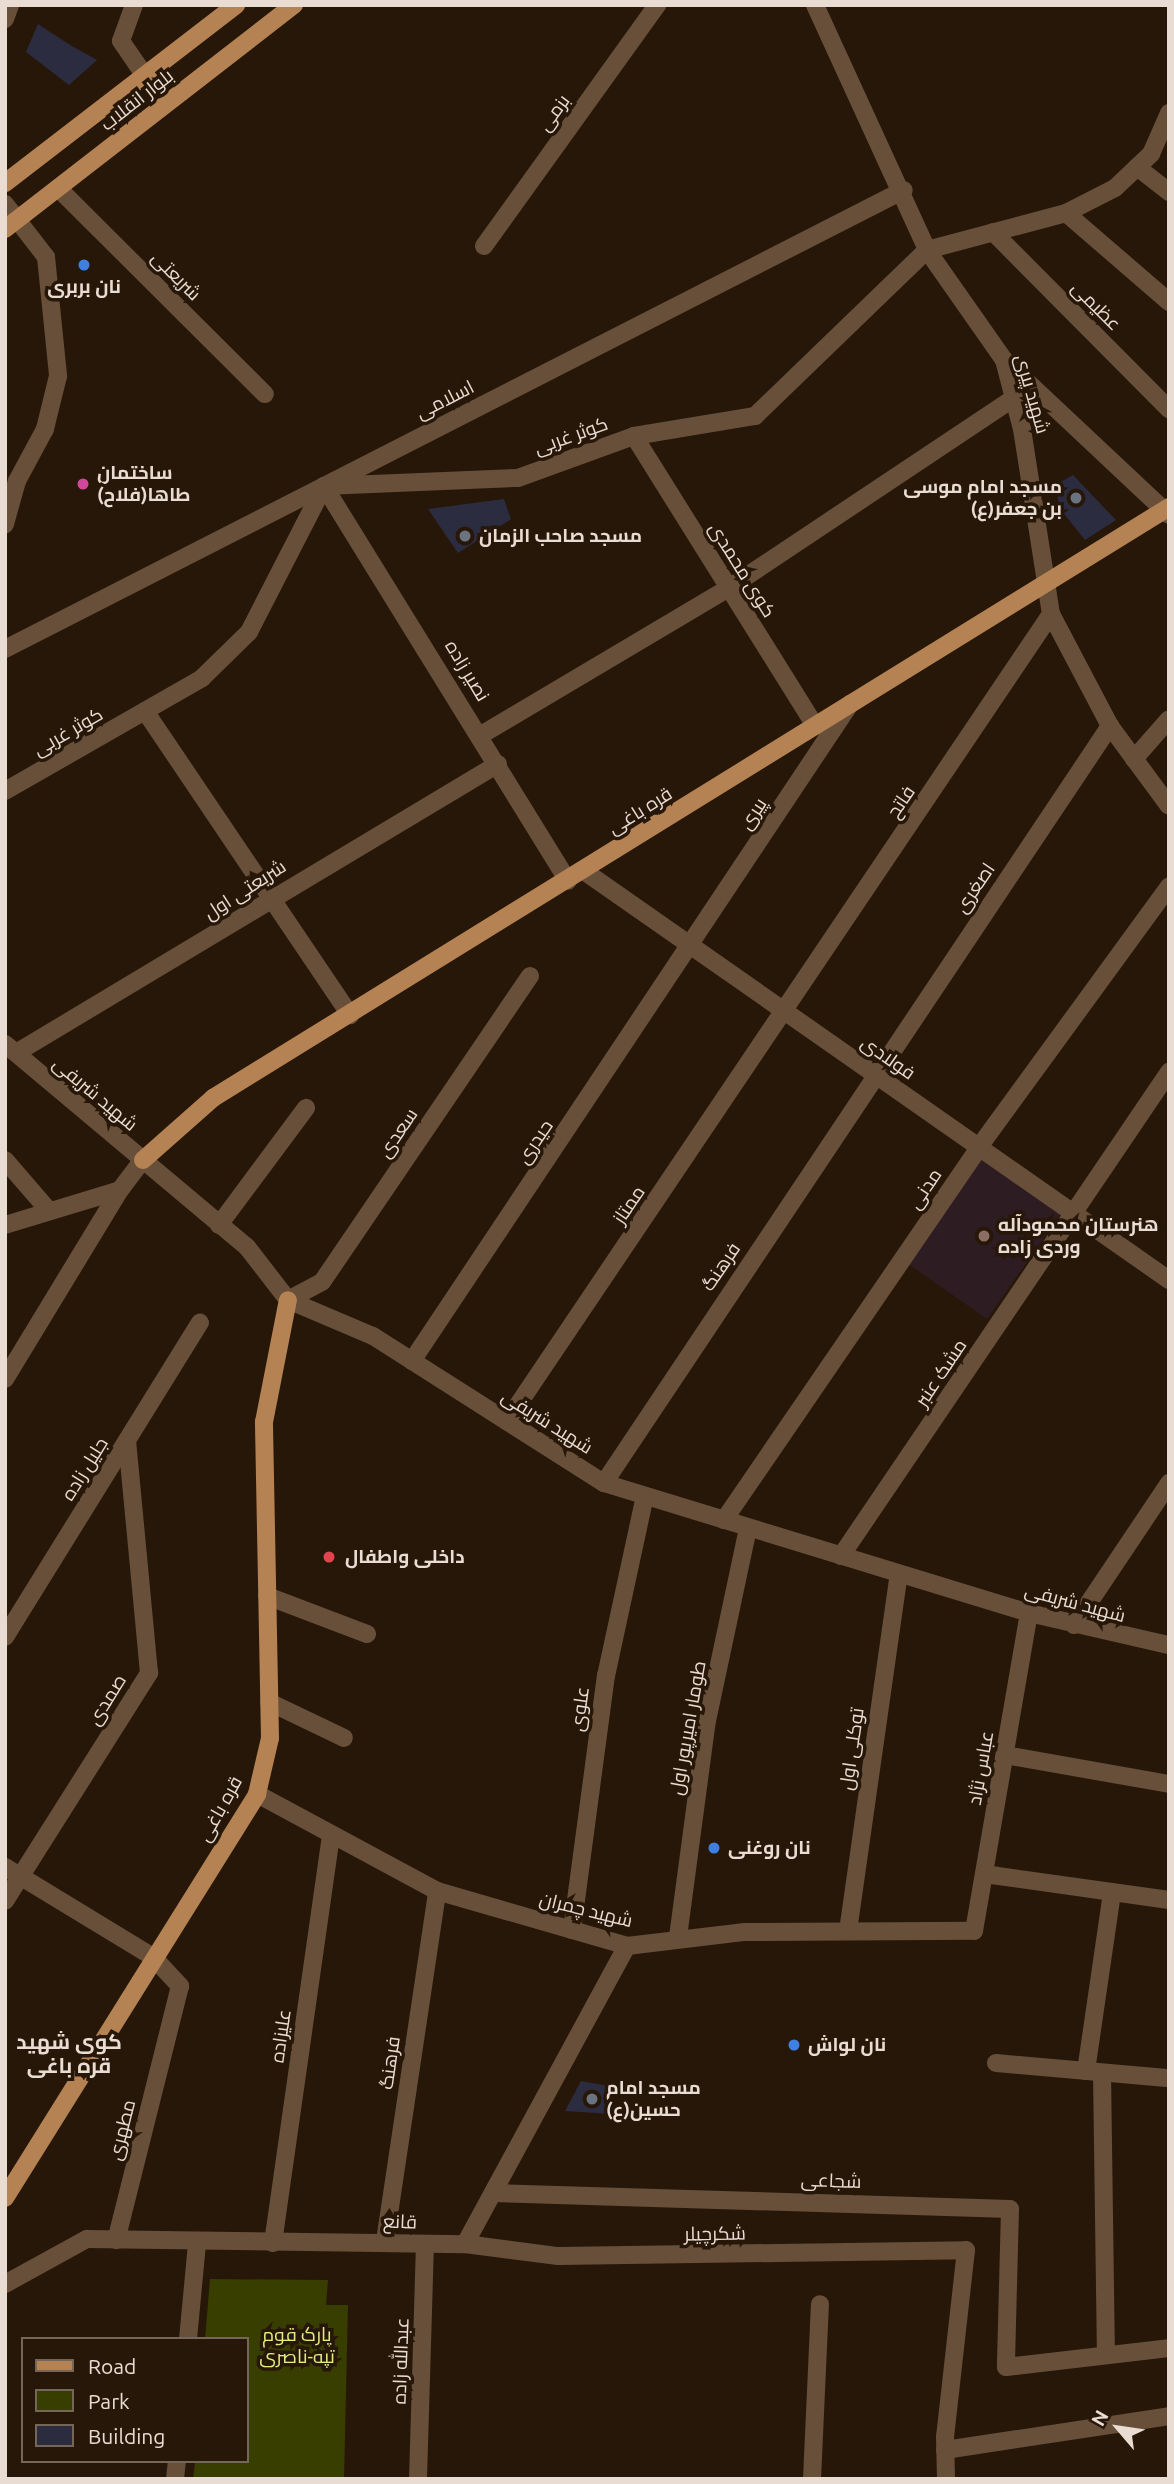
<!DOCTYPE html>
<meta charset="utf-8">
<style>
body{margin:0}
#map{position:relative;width:1174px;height:2484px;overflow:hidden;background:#271708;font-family:Ubuntu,Cairo,sans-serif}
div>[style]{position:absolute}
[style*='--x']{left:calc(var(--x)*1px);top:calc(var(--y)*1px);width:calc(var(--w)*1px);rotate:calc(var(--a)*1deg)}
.education>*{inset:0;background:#2e1c23;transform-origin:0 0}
.green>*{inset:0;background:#383d00}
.building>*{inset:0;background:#2c2c40}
.minor>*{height:18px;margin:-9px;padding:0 9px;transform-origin:9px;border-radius:9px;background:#684f39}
.major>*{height:18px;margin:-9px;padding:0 9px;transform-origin:9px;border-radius:9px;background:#b58253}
.dots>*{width:19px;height:19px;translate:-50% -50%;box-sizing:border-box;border:4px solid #271708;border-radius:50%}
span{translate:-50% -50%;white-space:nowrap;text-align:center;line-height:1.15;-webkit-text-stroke:7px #271708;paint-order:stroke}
.street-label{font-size:19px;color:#e8dcd3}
.poi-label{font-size:19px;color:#e8dcd3;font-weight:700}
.left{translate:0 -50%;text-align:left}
.right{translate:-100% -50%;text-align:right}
.park-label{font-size:19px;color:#e1ee80}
.neighbourhood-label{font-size:21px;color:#e8dcd3;font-weight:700}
.frame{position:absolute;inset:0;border:7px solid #e8dcd3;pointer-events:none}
.legend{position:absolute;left:21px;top:2337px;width:228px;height:126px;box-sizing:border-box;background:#271708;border:2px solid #746659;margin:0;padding:9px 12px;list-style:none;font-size:21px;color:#e8dcd3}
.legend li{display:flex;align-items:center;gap:14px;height:35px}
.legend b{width:35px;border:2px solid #746659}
.north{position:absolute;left:1083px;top:2393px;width:70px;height:70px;-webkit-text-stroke:5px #271708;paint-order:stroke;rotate:299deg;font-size:19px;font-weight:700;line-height:28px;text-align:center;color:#e8dcd3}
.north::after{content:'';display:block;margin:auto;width:24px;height:32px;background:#e8dcd3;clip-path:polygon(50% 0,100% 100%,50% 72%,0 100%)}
</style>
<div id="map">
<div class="education">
<div style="left:980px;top:1153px;width:101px;height:132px;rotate:35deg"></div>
</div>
<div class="green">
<div style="clip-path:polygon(210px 2279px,328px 2280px,326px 2305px,348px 2305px,344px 2479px,193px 2479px,195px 2461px,247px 2461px,247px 2339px,205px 2339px)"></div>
</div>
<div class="building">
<div style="clip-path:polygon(38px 24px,70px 45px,97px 60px,69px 85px,26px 52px)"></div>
<div style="clip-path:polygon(1073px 475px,1116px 520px,1085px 540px,1061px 510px,1054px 486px)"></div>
<div style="clip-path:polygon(504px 499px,511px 519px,458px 553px,428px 509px)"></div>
<div style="clip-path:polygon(581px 2081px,614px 2087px,611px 2114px,565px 2111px)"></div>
</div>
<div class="minor">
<div style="--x:134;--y:5;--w:38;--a:110"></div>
<div style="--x:121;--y:41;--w:42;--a:55.6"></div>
<div style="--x:815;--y:5;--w:269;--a:65.4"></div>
<div style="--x:927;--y:250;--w:134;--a:55"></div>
<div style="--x:1004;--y:360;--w:71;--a:75.4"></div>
<div style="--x:1022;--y:429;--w:187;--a:81.1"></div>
<div style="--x:1051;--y:614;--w:127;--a:62.2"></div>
<div style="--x:1110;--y:726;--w:99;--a:53.6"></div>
<div style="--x:5;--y:19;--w:15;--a:-70"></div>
<div style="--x:1137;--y:167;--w:41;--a:38"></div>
<div style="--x:58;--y:188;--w:292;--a:44.9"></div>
<div style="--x:5;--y:204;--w:67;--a:52.3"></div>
<div style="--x:46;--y:257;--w:120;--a:84.2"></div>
<div style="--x:58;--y:376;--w:55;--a:103.8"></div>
<div style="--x:45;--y:429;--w:59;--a:118.3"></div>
<div style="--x:17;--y:481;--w:45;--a:105.6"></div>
<div style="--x:1066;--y:213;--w:136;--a:40.8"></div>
<div style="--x:993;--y:232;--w:250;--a:45.2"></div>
<div style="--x:484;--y:246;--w:297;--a:-54.3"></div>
<div style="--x:1004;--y:360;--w:226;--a:43.2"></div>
<div style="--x:634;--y:436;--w:342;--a:58"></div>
<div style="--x:324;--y:486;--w:464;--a:58.3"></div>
<div style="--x:5;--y:649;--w:1009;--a:-27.05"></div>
<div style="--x:145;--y:711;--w:367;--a:56"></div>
<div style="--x:481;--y:735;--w:288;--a:-30.7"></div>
<div style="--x:729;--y:588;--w:343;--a:-33.7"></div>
<div style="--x:1134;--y:759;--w:53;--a:-48.8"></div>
<div style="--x:5;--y:791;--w:227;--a:-29.8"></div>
<div style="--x:202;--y:678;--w:66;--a:-44.4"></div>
<div style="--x:249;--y:632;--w:164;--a:-62.8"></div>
<div style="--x:324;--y:486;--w:194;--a:-2.4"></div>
<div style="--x:518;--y:478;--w:123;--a:-19.9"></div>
<div style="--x:634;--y:436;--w:123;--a:-9.4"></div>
<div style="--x:755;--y:416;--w:239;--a:-44"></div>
<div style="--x:927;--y:250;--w:144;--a:-14.9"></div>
<div style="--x:1066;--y:213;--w:55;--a:-27"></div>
<div style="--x:1115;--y:188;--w:50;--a:-43.4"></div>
<div style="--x:1151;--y:154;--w:45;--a:-66.3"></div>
<div style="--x:584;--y:871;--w:714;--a:34.96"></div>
<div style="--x:5;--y:1044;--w:316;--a:40"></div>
<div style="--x:247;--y:1247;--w:67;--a:52.3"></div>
<div style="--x:288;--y:1300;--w:92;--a:23"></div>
<div style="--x:373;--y:1336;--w:274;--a:32.5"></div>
<div style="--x:604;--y:1483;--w:444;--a:17"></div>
<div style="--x:1029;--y:1613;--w:144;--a:12.9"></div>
<div style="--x:16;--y:1053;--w:562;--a:-30.95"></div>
<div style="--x:5;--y:1160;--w:67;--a:49.2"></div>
<div style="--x:5;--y:1225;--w:120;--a:-16.9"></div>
<div style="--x:120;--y:1190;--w:38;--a:-53"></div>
<div style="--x:219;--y:1225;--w:146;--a:-53.4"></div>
<div style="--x:288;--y:1300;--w:38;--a:-28"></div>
<div style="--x:322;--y:1282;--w:370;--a:-55.8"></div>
<div style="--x:412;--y:1361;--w:790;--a:-56.31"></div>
<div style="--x:5;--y:1379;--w:221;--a:-58.7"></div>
<div style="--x:507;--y:1421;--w:973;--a:-56.02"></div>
<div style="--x:604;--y:1483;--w:911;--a:-56.24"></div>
<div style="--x:724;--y:1520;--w:452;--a:-55.6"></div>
<div style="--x:979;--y:1147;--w:323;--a:-53.9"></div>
<div style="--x:841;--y:1556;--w:585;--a:-55.88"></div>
<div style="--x:267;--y:1596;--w:107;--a:20.8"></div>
<div style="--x:1074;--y:1625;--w:171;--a:-56.2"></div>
<div style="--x:5;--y:1637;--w:370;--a:-58.2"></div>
<div style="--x:269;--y:1702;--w:83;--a:25.6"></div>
<div style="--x:1005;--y:1755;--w:167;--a:10"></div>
<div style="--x:257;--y:1794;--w:204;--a:28.3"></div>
<div style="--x:437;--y:1891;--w:198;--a:16.1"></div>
<div style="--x:627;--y:1946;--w:119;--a:-6.8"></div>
<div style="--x:745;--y:1932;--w:229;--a:-0.3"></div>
<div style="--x:974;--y:1931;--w:323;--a:-80.2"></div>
<div style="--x:5;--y:1867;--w:173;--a:31.3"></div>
<div style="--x:153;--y:1957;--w:40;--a:47"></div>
<div style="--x:180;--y:1986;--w:262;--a:104.1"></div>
<div style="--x:984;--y:1874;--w:187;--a:8"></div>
<div style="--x:5;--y:1901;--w:270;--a:-57.7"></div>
<div style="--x:149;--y:1673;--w:233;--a:-95.4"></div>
<div style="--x:572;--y:1930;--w:256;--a:-82.4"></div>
<div style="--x:606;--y:1676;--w:184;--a:-77.8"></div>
<div style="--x:848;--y:1931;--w:361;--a:-81.9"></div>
<div style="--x:678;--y:1937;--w:218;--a:-82.4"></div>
<div style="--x:707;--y:1721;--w:197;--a:-78"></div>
<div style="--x:996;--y:2063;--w:174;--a:5"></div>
<div style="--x:1086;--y:2071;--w:181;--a:-81.7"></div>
<div style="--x:1102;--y:2073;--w:282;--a:89.2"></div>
<div style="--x:493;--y:2193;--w:517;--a:1.77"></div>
<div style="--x:1010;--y:2209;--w:158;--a:91.5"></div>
<div style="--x:1006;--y:2367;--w:164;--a:-6.6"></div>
<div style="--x:385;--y:2241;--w:354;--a:-81.5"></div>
<div style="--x:273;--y:2243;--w:412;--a:-81.9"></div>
<div style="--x:465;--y:2244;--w:339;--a:-61.5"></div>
<div style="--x:5;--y:2284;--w:94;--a:-28.8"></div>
<div style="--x:87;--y:2239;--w:378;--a:0.8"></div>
<div style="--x:465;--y:2244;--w:94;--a:7.4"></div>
<div style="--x:558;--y:2256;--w:408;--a:-0.8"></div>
<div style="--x:966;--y:2250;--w:188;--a:96.4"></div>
<div style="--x:945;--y:2437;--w:42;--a:88.6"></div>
<div style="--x:188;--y:2339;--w:95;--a:-84.6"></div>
<div style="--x:945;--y:2450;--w:227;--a:-8.6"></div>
<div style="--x:175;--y:2479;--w:18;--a:-84"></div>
<div style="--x:418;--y:2479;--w:235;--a:-88.3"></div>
<div style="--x:812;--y:2479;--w:175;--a:-87.4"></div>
</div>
<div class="major">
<div style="--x:5;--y:183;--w:292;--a:-37.6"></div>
<div style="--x:5;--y:229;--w:366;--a:-37.8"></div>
<div style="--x:143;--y:1160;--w:94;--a:-41.5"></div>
<div style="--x:213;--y:1098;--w:1124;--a:-31.72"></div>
<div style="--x:5;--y:2198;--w:476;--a:-58"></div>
<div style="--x:257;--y:1794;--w:57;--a:-76.9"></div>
<div style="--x:270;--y:1738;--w:316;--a:-91.1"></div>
<div style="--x:264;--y:1422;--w:124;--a:-78.9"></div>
</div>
<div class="dots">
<div style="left:84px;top:265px;background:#3f7fe0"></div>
<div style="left:83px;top:484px;background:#d1479c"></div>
<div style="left:1076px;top:498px;background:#6b7280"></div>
<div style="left:465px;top:536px;background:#6b7280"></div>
<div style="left:984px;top:1236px;background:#8d6e63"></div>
<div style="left:329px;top:1557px;background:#e0444e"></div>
<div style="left:714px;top:1848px;background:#3f7fe0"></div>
<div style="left:794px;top:2045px;background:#3f7fe0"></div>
<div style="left:592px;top:2099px;background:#6b7280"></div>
</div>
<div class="street-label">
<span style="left:137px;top:100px;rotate:-38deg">بلوار انقلاب</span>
<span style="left:554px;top:113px;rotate:-54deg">بزمی</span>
<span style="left:176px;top:276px;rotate:45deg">شریعتی</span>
<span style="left:1096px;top:306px;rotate:45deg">عظیمی</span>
<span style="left:1032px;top:394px;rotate:74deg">شهید پیری</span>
<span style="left:445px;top:400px;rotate:-27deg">اسلامی</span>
<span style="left:571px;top:436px;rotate:-20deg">کوثر غربی</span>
<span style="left:742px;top:570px;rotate:58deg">کوی محمدی</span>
<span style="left:467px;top:671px;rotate:59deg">نصیر زاده</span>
<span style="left:68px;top:732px;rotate:-30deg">کوثر غربی</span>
<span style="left:901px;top:802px;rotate:-56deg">فاتح</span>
<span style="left:640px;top:811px;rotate:-32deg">قره باغی</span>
<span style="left:753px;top:814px;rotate:-57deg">پیری</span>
<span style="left:975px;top:888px;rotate:-56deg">اصغری</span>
<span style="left:245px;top:890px;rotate:-33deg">شریعتی اول</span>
<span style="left:888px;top:1058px;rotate:35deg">فولادی</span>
<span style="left:95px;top:1094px;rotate:40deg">شهید شریفى</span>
<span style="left:398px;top:1133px;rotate:-56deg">سعدی</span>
<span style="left:535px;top:1142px;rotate:-56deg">حیدری</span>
<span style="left:925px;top:1189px;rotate:-56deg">مدنی</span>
<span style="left:629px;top:1205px;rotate:-56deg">ممتاز</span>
<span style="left:721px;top:1267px;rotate:-56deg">فرهنگ</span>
<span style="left:941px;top:1373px;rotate:-56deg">مشک عنبر</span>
<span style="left:547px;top:1422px;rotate:32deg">شهید شریفى</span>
<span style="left:85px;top:1469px;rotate:-58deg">جلیل زاده</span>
<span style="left:1075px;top:1603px;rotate:15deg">شهید شریفى</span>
<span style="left:107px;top:1700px;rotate:-58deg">صمدی</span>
<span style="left:580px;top:1709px;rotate:-82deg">علوی</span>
<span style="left:688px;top:1728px;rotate:-80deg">طومار امیرپور اول</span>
<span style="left:852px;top:1749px;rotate:-82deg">توکلی اول</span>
<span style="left:981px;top:1768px;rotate:-80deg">عباس نژاد</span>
<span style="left:220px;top:1809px;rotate:-61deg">قره باغی</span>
<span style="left:586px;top:1910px;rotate:14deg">شهید چمران</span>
<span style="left:281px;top:2036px;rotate:-82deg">علیزاده</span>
<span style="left:390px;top:2063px;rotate:-82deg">فرهنگ</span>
<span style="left:122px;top:2130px;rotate:-76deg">مطهری</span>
<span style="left:831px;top:2181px;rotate:2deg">شجاعی</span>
<span style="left:400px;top:2222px;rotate:2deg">قانع</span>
<span style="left:715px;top:2234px;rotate:-1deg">شکرچیلر</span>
<span style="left:401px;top:2361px;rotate:-88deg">عبدالله زاده</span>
</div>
<div class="poi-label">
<span style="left:84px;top:287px">نان بربری</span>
<span class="left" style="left:97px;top:484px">ساختمان<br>طاها(فلاح)</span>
<span class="right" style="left:1062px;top:498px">مسجد امام موسی<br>بن جعفر(ع)</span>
<span class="left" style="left:479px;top:536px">مسجد صاحب الزمان</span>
<span class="left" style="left:998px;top:1236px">هنرستان محمودآله<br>وردی زاده</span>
<span class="left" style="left:345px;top:1557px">داخلی واطفال</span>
<span class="left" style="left:728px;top:1848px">نان روغنی</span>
<span class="left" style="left:808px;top:2045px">نان لواش</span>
<span class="left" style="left:606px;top:2099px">مسجد امام<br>حسین(ع)</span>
</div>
<div class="park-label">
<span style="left:297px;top:2346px">پارک قوم<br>تپه-ناصری</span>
</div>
<div class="neighbourhood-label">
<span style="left:69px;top:2053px">کوی شهید<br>قره باغی</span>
</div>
<div class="frame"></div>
<ul class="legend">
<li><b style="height:9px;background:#b58253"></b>Road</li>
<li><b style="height:19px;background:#383d00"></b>Park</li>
<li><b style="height:19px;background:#2c2c40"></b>Building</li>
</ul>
<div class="north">N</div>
</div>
